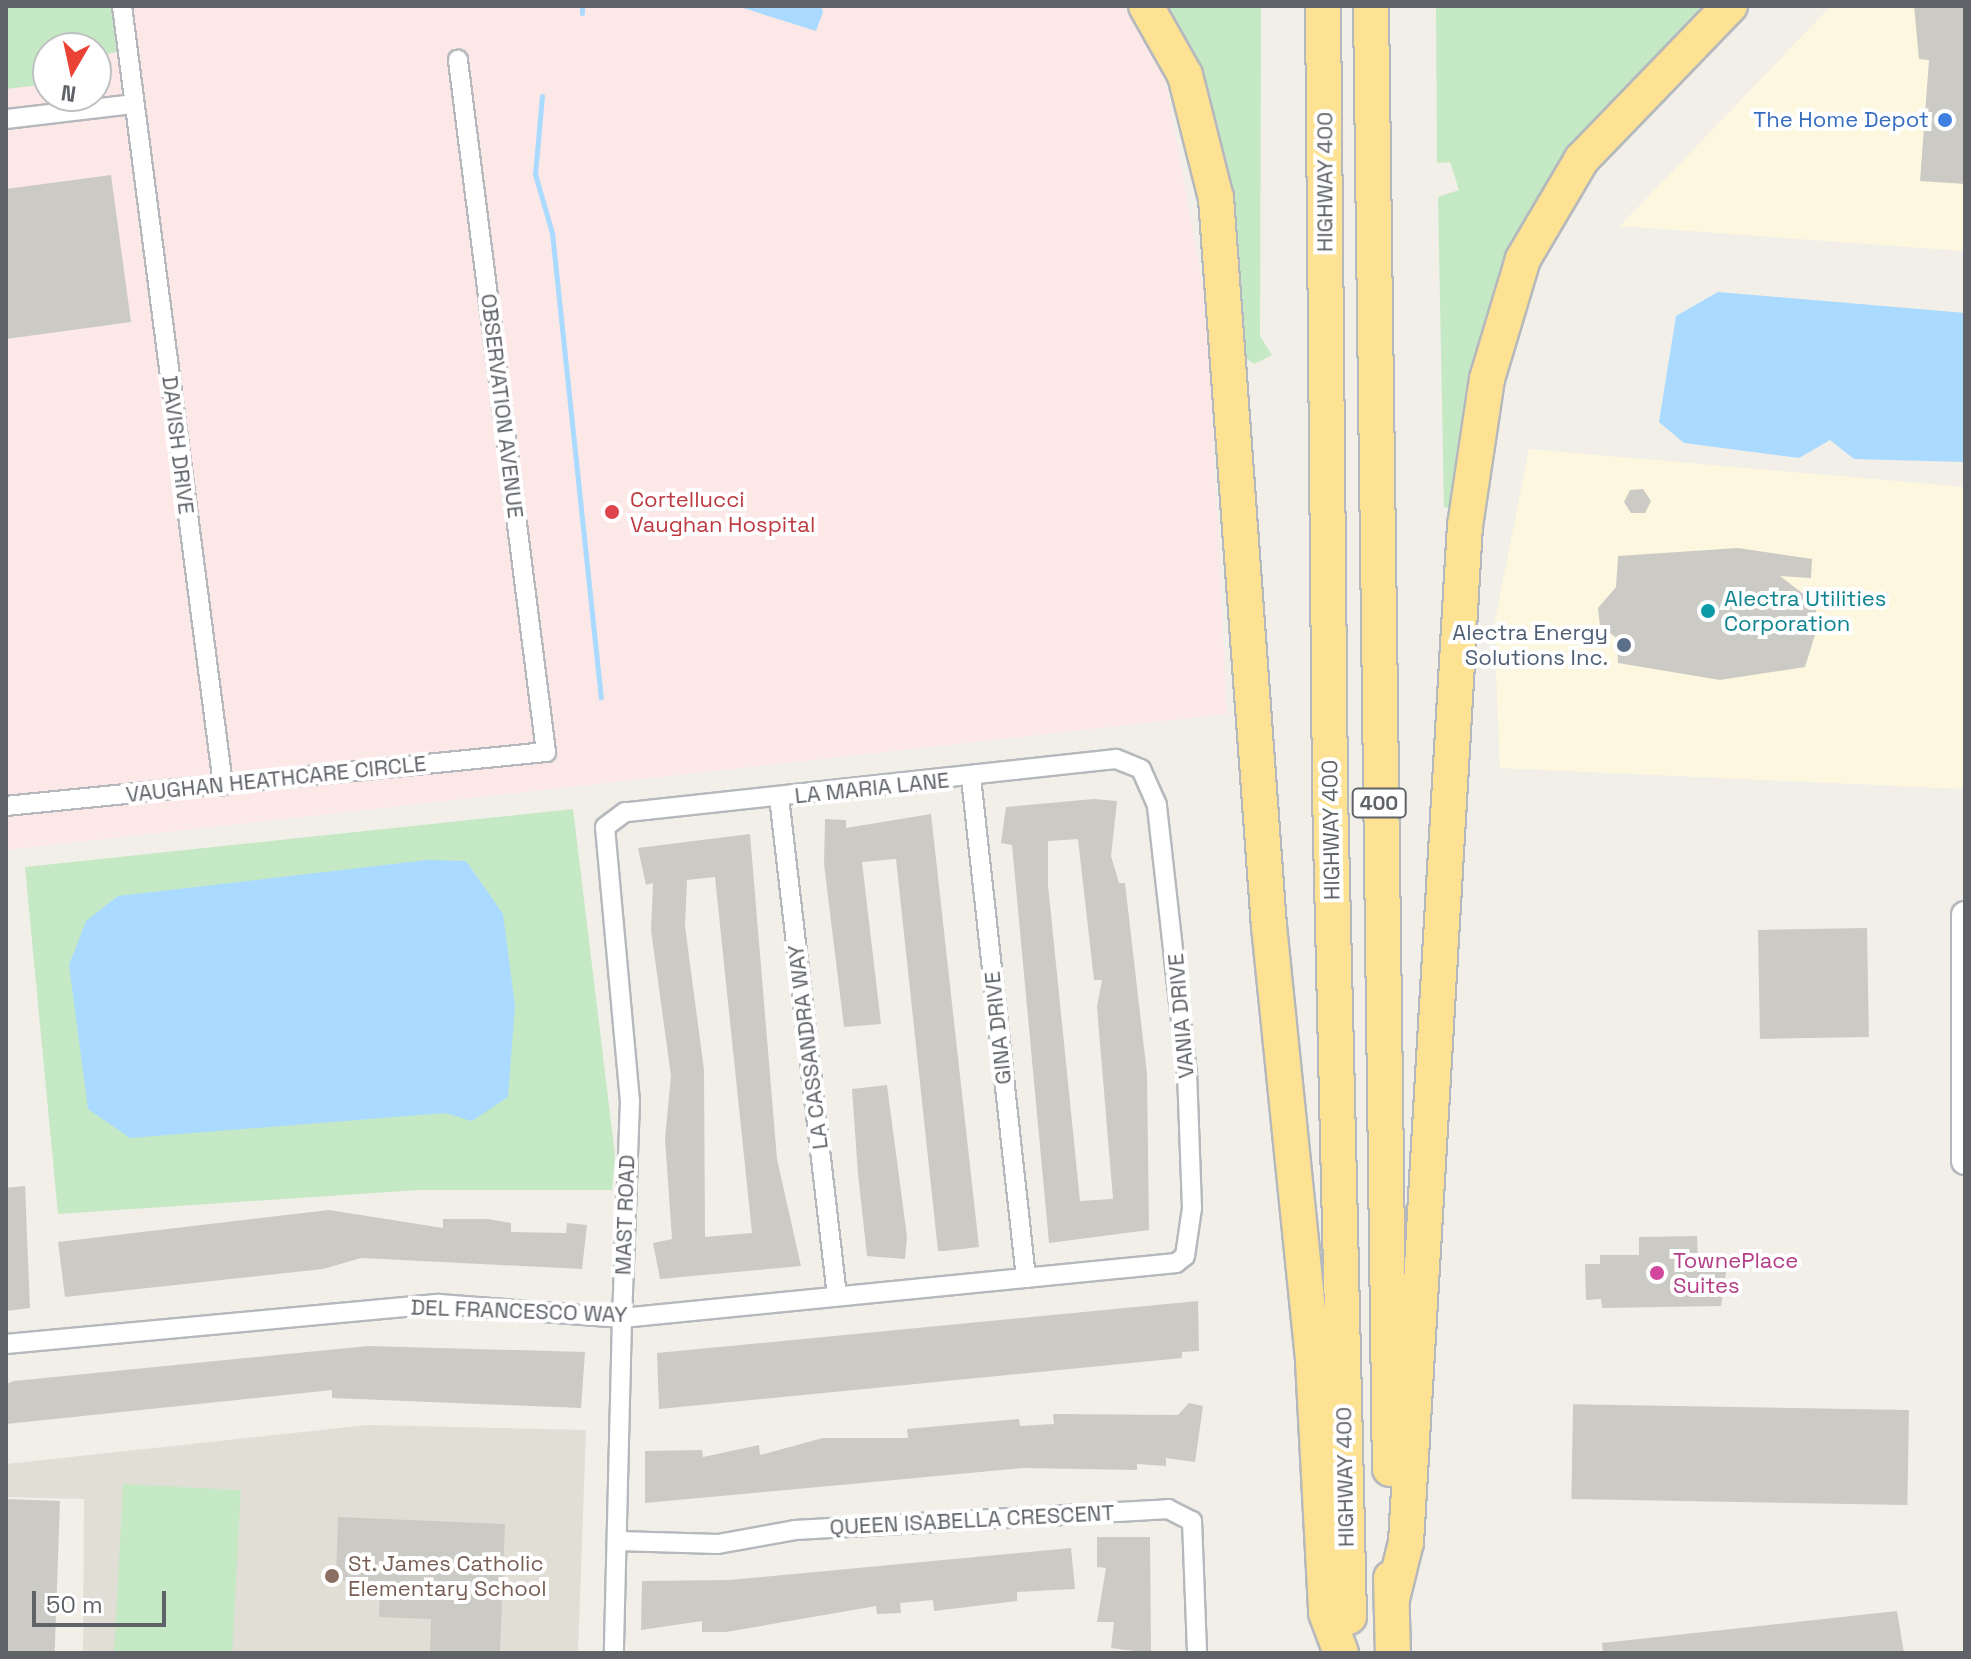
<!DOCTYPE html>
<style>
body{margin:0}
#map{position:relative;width:1971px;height:1659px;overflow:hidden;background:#f1efe8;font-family:"Space Grotesk",sans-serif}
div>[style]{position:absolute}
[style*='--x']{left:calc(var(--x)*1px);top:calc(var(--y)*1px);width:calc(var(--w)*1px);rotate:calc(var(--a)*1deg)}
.commercial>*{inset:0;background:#fef7e0}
.education>*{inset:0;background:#e1ded6}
.medical>*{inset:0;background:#fce8e6}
.green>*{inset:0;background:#c5e8c5;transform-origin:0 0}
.water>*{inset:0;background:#aadaff}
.stream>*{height:5px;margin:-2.5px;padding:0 2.5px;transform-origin:2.5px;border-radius:2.5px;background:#aadaff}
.building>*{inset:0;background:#cccac5;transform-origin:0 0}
.roads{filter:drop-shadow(2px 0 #b5b8bc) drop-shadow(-2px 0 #b5b8bc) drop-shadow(0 2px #b5b8bc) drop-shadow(0 -2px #b5b8bc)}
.street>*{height:18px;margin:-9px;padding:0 9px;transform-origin:9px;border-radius:9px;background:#fff}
.secondary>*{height:26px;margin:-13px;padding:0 13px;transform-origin:13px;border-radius:13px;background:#fff}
.highway>*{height:34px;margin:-17px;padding:0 17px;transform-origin:17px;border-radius:17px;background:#fde293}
.dots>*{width:22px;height:22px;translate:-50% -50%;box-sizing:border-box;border:4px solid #fff;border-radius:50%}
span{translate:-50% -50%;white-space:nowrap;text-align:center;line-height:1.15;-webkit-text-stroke:8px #fff;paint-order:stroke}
.shield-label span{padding:2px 6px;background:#fff;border:2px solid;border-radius:6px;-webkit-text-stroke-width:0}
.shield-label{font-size:20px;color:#5f6368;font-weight:700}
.shop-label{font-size:22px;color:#366cbe}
.right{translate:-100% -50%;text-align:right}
.street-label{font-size:22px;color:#5f6368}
.health-label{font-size:22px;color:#be3a42}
.left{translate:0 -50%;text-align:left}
.culture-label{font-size:22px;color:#0d838f}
.service-label{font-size:22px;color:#4e5e75}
.hotel-label{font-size:22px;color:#b23c85}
.education-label{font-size:22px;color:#785e54}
.frame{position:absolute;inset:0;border:8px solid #5f6368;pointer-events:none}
.north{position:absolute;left:32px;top:32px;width:80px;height:80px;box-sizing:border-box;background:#fff;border:2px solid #bfc1c3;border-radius:50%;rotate:189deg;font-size:22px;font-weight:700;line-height:32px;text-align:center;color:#5f6368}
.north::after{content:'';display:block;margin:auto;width:28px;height:36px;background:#ea4335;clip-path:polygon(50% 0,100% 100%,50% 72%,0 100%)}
.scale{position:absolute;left:32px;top:1591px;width:134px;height:36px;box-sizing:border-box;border:4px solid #5f6368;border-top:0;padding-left:10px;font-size:24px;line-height:28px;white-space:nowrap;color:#5f6368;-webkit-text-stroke:6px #fff;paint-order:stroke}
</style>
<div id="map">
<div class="commercial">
<div style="clip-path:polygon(1831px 6px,1965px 6px,1965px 251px,1620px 226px)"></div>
<div style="clip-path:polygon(1529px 449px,1965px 487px,1965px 789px,1500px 768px,1494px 625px)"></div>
</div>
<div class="education">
<div style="clip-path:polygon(367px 1425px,586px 1430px,578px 1653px,83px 1653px,84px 1499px,6px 1497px,6px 1464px)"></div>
</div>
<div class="medical">
<div style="clip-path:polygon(evenodd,6px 6px,1123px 6px,1164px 71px,1207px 310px,1227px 714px,6px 850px,6px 6px,48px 48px,96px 48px,96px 96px,48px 96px,48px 48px)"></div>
</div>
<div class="green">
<div style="clip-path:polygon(6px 6px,116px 6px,122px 51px,107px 54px,96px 70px,96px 48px,48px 48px,48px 84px,6px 89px)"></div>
<div style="clip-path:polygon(1162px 6px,1261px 6px,1260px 336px,1272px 355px,1254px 364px,1243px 356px)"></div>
<div style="clip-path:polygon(1436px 6px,1712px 6px,1636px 83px,1477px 358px,1453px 508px,1444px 507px,1438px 197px,1459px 190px,1450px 162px,1437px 163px)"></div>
<div style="clip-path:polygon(573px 809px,615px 1155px,612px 1190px,419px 1190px,58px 1214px,25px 867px)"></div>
<div style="left:123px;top:1484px;width:118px;height:169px;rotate:3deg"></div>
</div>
<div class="water">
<div style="clip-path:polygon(737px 6px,821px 6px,823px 12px,816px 31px)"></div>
<div style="clip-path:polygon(1718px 292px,1965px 313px,1965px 462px,1854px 459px,1830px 440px,1799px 458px,1684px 443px,1659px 422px,1676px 316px)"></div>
<div style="clip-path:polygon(427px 860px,466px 861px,503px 914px,515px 1006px,508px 1097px,472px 1121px,445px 1113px,130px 1138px,88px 1109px,69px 965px,86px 921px,118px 896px)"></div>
</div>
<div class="stream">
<div style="--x:582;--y:6;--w:7;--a:90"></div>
<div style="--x:542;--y:96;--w:78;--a:95.1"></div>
<div style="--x:535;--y:174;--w:61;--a:73.9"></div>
<div style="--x:552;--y:233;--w:467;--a:84"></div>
</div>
<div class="building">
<div style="clip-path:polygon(1914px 6px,1965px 7px,1965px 184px,1920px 181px,1929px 60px,1919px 59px)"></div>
<div style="clip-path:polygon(111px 175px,131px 322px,6px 339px,6px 189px)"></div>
<div style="clip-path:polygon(1643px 489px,1651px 501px,1645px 513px,1631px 513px,1624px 502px,1630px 490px)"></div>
<div style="clip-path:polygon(1738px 548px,1812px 559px,1811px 578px,1780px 576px,1815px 603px,1818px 625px,1805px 667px,1720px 680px,1618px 663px,1617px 638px,1600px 626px,1598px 608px,1616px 587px,1618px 556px)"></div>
<div style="clip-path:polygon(evenodd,1094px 799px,1117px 801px,1111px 856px,1119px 883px,1125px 883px,1147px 1074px,1149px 1230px,1049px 1243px,1012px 845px,1001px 843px,1006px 807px,1094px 799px,1078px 839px,1094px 980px,1102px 980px,1097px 1007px,1113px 1199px,1080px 1201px,1048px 885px,1048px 841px,1078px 839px)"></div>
<div style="clip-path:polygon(931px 814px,979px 1247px,944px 1251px,938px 1251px,896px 859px,862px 862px,881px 1024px,844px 1027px,824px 864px,825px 819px,846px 820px,846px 828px)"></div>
<div style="clip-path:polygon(evenodd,750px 834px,777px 1159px,801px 1266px,660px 1279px,653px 1243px,672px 1239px,665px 1138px,671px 1076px,651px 930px,653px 883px,646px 885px,638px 848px,750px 834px,715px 877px,752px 1233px,705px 1237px,704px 1070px,685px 926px,687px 880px,715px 877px)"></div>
<div style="left:1867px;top:928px;width:109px;height:109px;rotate:89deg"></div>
<div style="clip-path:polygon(887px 1085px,907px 1237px,905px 1259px,867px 1256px,858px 1174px,852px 1089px)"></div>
<div style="clip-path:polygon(25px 1186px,30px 1308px,6px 1311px,6px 1188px)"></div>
<div style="clip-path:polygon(329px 1210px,443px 1228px,443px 1219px,488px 1219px,511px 1223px,511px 1232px,566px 1233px,567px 1223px,587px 1225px,582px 1269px,361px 1258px,323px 1269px,65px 1297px,58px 1242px)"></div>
<div style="clip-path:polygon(1697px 1236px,1698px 1261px,1728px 1260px,1721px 1306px,1602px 1308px,1601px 1299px,1586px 1300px,1585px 1264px,1600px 1264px,1600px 1255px,1639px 1255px,1639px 1237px)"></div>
<div style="clip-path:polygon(1198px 1301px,1199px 1351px,1182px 1352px,1182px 1358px,659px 1409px,657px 1353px)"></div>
<div style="clip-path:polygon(368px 1346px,585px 1352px,581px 1408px,332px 1398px,332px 1390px,6px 1424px,6px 1384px,14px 1381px)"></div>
<div style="clip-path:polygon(1189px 1403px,1203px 1406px,1195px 1462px,1166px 1458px,1166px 1466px,1137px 1464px,1137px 1470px,1023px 1468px,645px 1503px,645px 1451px,702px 1450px,703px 1457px,759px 1445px,760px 1455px,823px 1438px,908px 1438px,907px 1429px,1019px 1419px,1020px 1426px,1054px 1424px,1053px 1414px,1178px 1415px)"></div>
<div style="left:1909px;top:1410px;width:95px;height:336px;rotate:91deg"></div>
<div style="left:6px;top:1499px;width:54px;height:154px;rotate:2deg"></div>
<div style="clip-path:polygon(338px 1517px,505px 1524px,500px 1653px,430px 1653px,431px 1619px,379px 1617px,380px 1582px,336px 1580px)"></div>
<div style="clip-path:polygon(1097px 1537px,1150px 1537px,1151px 1653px,1111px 1648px,1114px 1622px,1097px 1622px,1106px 1568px,1097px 1567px)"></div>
<div style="clip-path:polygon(1071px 1548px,1075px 1589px,1017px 1592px,1017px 1601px,934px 1611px,933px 1600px,900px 1603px,901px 1613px,877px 1614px,876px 1606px,726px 1632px,702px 1632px,702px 1621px,641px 1630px,642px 1581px,730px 1580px)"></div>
<div style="clip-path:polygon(1897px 1611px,1904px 1653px,1603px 1653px,1602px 1643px)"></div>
</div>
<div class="roads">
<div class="street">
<div style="--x:122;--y:6;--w:786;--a:82.61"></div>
<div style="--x:6;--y:119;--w:129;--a:-6.7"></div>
<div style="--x:971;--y:778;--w:503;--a:83.72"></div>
<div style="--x:779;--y:797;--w:502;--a:83.37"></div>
<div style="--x:6;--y:806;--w:543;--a:-5.71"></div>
<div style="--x:546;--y:752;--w:698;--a:-97.25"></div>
<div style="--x:6;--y:1344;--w:435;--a:-5.3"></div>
<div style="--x:439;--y:1304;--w:184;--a:4.4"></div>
<div style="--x:622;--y:1318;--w:557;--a:-5.67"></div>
<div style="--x:1176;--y:1263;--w:11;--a:-38"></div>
<div style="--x:1185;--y:1256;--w:49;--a:-81.7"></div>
<div style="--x:1192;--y:1208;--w:134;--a:-92.1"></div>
<div style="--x:1187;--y:1074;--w:271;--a:-96.4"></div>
<div style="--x:1157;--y:805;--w:39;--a:-114"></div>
<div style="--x:1141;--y:769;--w:27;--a:-158"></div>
<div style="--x:1116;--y:759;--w:494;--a:173.8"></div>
<div style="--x:625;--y:812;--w:25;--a:143"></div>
<div style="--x:605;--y:827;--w:275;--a:84.8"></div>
<div style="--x:630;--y:1101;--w:217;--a:92.1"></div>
<div style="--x:622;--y:1318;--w:335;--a:91.4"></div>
<div style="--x:618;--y:1541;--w:100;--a:1.7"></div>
<div style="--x:718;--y:1544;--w:78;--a:-10.3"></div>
<div style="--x:795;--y:1530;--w:374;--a:-3.2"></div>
<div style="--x:1168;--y:1509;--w:27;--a:27"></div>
<div style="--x:1192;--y:1521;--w:132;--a:87.8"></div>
</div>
<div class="secondary">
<div style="--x:1965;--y:915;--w:246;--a:90"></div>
</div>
<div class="highway">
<div style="--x:1146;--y:6;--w:79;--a:60.5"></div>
<div style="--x:1185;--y:75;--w:127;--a:75.9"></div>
<div style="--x:1216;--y:198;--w:730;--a:85.84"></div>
<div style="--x:1269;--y:926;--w:437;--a:84.2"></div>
<div style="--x:1313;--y:1361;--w:252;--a:87"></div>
<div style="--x:1326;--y:1613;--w:43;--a:69.4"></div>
<div style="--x:1323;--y:6;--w:787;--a:89.49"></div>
<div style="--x:1330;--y:793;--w:824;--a:88.68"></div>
<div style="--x:1371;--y:6;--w:1463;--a:89.26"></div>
<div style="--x:1391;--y:1578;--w:75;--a:88.5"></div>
<div style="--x:1392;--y:1599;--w:59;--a:-76.2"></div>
<div style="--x:1406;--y:1542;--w:1018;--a:-86.68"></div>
<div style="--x:1465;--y:526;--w:149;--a:-81.5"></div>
<div style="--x:1487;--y:379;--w:125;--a:-73.3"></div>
<div style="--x:1523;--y:259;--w:116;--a:-59.5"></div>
<div style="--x:1582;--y:159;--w:213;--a:-46"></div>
</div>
</div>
<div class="dots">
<div style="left:1945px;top:120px;background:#3f7fe0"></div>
<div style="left:612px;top:512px;background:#e0444e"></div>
<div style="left:1708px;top:611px;background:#0f9aa8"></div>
<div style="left:1624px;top:645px;background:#5c6f8a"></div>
<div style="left:1657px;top:1273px;background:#d1479c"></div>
<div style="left:332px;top:1576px;background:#8d6e63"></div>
</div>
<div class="shield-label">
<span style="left:1379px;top:803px">400</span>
</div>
<div class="shop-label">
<span class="right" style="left:1929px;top:120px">The Home Depot</span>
</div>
<div class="street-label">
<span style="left:1325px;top:182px;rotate:-90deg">HIGHWAY 400</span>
<span style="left:502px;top:406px;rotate:83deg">OBSERVATION AVENUE</span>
<span style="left:178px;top:445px;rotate:83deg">DAVISH DRIVE</span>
<span style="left:276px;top:779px;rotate:-6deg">VAUGHAN HEATHCARE CIRCLE</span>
<span style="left:872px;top:788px;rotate:-6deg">LA MARIA LANE</span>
<span style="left:1331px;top:830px;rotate:-91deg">HIGHWAY 400</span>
<span style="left:1181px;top:1016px;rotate:-95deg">VANIA DRIVE</span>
<span style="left:998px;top:1028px;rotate:-96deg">GINA DRIVE</span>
<span style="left:808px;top:1047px;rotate:-97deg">LA CASSANDRA WAY</span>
<span style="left:625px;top:1215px;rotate:-88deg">MAST ROAD</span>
<span style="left:519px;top:1311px;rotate:2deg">DEL FRANCESCO WAY</span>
<span style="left:1345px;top:1477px;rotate:-91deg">HIGHWAY 400</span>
<span style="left:972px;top:1520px;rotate:-3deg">QUEEN ISABELLA CRESCENT</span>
</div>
<div class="health-label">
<span class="left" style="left:630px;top:512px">Cortellucci<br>Vaughan Hospital</span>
</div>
<div class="culture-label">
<span class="left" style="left:1724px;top:611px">Alectra Utilities<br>Corporation</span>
</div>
<div class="service-label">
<span class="right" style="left:1608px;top:645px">Alectra Energy<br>Solutions Inc.</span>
</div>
<div class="hotel-label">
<span class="left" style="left:1673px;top:1273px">TownePlace<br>Suites</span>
</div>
<div class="education-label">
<span class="left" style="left:348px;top:1576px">St. James Catholic<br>Elementary School</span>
</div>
<div class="frame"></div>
<div class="north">N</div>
<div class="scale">50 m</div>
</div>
